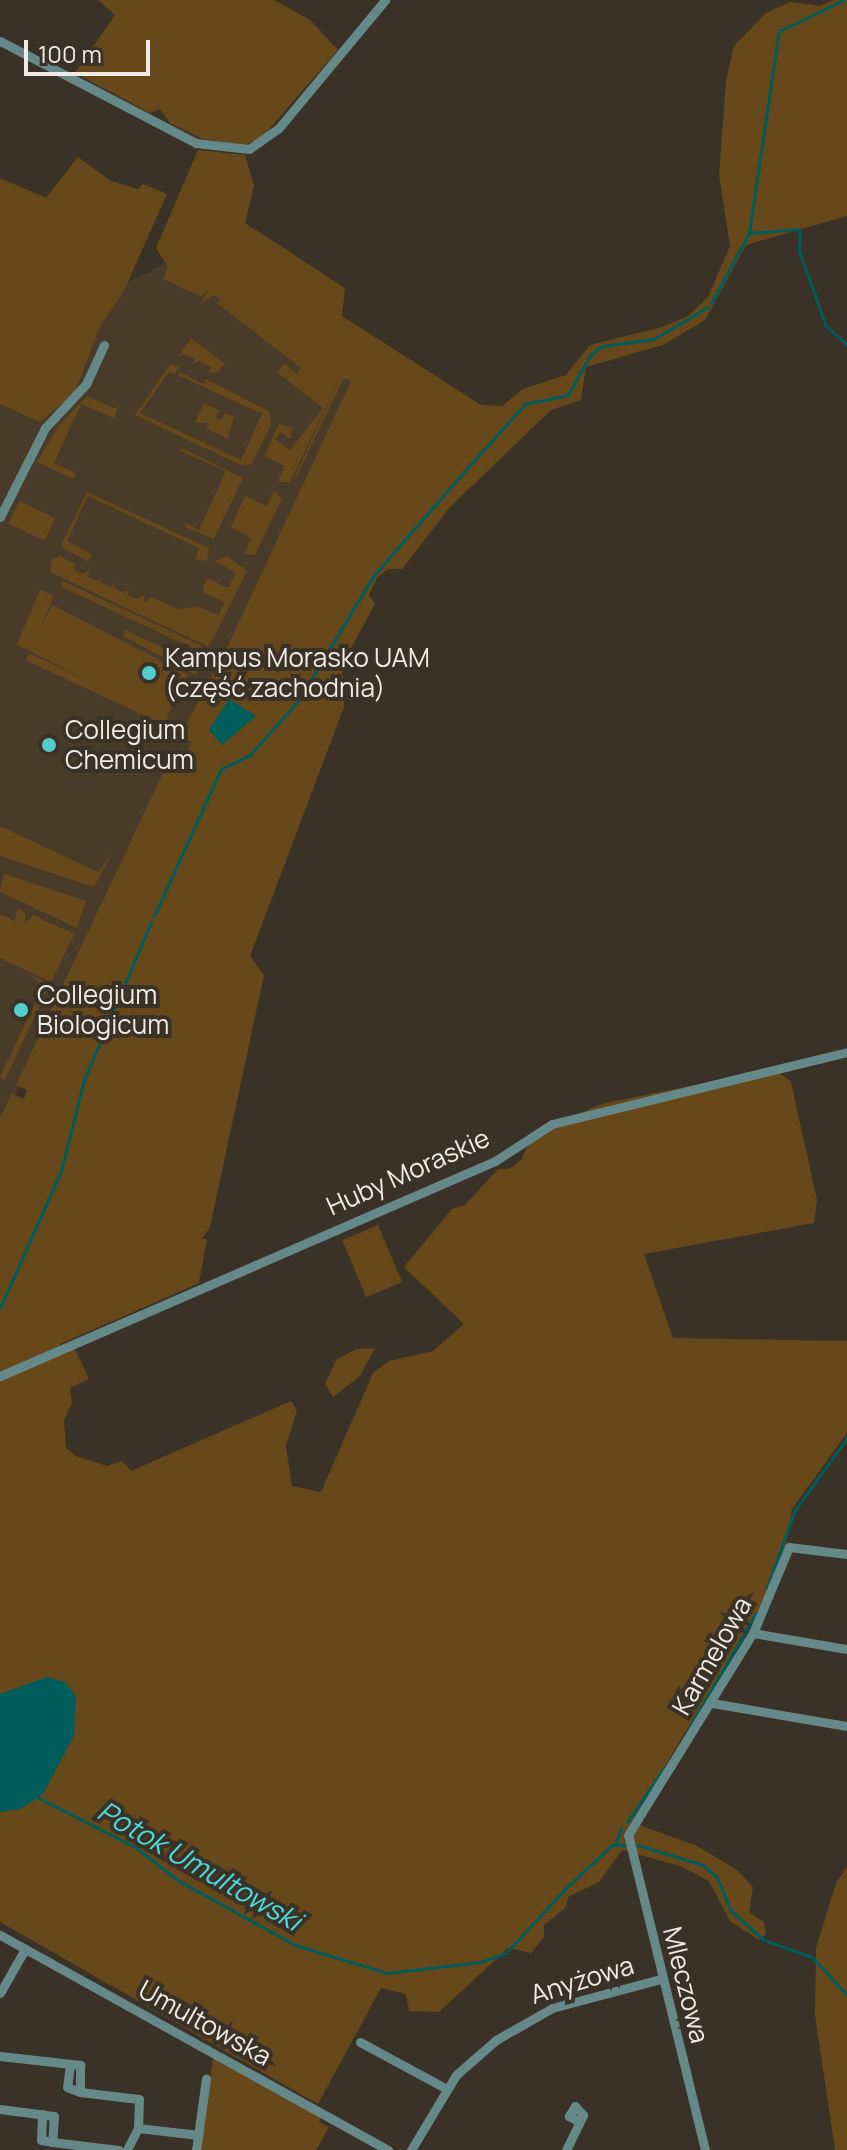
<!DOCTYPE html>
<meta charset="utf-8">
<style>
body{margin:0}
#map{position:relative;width:847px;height:2150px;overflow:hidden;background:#3b3227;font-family:Manrope,sans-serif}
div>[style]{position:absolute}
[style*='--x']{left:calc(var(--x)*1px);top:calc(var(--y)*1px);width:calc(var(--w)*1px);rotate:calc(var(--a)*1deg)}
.built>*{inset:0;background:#483b2a}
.green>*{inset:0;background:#66481b;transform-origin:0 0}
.water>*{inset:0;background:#015c5c}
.stream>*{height:3px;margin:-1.5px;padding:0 1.5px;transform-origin:1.5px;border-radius:1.5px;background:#015c5c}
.minor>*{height:9px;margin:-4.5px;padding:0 4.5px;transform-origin:4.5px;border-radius:4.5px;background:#658989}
.dots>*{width:22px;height:22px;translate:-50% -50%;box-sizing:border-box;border:4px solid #3b3227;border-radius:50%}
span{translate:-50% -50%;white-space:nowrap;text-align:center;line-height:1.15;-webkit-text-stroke:8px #3b3227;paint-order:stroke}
.poi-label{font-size:26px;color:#efeae2}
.left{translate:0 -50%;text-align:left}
.street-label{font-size:26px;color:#efeae2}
.water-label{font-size:28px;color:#49dbdc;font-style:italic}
.scale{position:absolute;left:24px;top:40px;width:126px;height:36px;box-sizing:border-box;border:4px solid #efeae2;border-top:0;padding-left:10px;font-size:24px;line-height:28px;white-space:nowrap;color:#efeae2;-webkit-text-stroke:6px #3b3227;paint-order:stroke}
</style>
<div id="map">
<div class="built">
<div style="clip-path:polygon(172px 260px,356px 379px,272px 719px,169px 773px,0 1127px,0 347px)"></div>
</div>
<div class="green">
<div style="clip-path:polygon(98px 0,274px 0,310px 20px,338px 50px,263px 136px,245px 145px,203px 139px,170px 123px,160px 109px,150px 113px,75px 73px,115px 15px)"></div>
<div style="clip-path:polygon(833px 0,847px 0,847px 216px,746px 245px,705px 320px,663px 345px,586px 367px,581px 400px,551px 410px,450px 507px,402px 569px,388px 569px,377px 578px,369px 595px,375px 604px,342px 665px,344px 707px,250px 956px,264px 975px,210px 1227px,202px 1239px,207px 1239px,199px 1283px,60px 1344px,60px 1352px,74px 1347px,89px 1379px,70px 1388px,72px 1403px,64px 1420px,66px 1448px,76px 1456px,107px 1466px,122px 1461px,131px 1471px,291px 1401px,297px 1410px,286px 1446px,292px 1486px,321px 1492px,373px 1373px,389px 1361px,433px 1351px,464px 1324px,404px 1267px,452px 1209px,465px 1205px,498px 1169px,509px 1169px,521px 1160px,530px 1140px,545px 1128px,568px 1125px,578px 1114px,605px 1103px,775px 1069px,791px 1082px,817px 1200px,814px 1223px,644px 1254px,673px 1338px,847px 1341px,847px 1433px,792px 1509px,786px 1546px,760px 1609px,631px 1822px,697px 1846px,737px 1870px,753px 1887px,749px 1913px,764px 1922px,766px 1934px,759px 1940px,730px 1921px,709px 1881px,680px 1866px,622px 1850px,599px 1882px,569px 1896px,565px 1908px,544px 1925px,544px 1937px,531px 1953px,508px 1948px,439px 2012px,409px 2011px,406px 1994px,381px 1988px,318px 2104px,0 1922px,0 1118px,12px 1094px,24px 1099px,27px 1090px,16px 1085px,170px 758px,183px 762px,192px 742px,180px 736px,224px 654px,351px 381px,344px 378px,296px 477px,293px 480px,341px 376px,290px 482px,278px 482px,285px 466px,264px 456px,279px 424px,293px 428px,290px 439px,281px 432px,275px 439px,290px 450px,323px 408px,277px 372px,284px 363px,297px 374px,301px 368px,217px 303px,220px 299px,213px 295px,200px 304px,208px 291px,200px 296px,163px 279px,168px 267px,156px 248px,198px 150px,245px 155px,254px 185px,245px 223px,345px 288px,342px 316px,481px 405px,502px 406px,523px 389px,566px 375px,590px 345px,662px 327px,688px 316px,708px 297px,730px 246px,719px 175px,726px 81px,734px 46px,766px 13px,790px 2px,820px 6px)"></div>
<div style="clip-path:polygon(78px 157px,111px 181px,138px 189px,143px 184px,167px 194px,123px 293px,100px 326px,74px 394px,40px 422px,0 404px,0 178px,46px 198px)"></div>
<div style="clip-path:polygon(191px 338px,225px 364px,218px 372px,209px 373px,211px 367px,199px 361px,192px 365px,195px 359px,185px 354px,178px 357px)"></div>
<div style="clip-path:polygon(170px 364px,179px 367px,175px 374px,169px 372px,140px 413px,241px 460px,262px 414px,178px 375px,180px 372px,203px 384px,206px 379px,270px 412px,271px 425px,252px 464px,241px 465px,135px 415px)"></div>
<div style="clip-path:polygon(87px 396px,116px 409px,120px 404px,114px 418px,81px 404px,54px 463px,76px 473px,73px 479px,37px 462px,57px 428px)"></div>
<div style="clip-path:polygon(204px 403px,219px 410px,216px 418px,221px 421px,225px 413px,234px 416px,228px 439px,207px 429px,210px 423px,195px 423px)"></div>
<div style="clip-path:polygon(182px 448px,243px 478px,214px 539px,185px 527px,186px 523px,199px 530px,226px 471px,180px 451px,176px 455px)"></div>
<div style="clip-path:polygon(274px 490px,282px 499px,255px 555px,244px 554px,251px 538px,231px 527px,245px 496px,267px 506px)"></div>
<div style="clip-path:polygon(87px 492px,209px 548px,207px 561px,195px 559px,199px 548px,88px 496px,67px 541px,92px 554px,88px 561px,66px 550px,61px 545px)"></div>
<div style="left:19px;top:501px;width:40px;height:25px;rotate:25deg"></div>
<div style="clip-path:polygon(59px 556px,76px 564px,74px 570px,83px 574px,89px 570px,87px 576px,97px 581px,103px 576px,100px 582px,110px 587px,116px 583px,114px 588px,124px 593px,130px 589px,127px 595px,137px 599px,143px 595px,145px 603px,151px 597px,178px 609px,198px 607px,219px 615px,224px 602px,204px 593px,203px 586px,207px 578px,228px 588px,236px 573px,215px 561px,227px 556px,247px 571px,209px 647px,50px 572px,52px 559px)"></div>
<div style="left:63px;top:581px;width:153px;height:6px;rotate:25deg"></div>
<div style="left:40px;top:590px;width:15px;height:60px;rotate:23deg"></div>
<div style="left:52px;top:605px;width:153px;height:51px;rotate:27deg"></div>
<div style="clip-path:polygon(125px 630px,198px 664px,196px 675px,123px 636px)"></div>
<div style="left:29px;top:653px;width:154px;height:8px;rotate:25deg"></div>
<div style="clip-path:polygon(0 826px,98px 872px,113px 851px,94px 887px,0 856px)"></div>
<div style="clip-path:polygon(4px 874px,86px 901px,77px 928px,0 892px)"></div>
<div style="clip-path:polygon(17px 908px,25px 912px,25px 924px,33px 915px,74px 934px,51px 982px,0 958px,0 914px,15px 921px)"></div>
<div style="clip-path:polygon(28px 973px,50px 984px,5px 1080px,0 1077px,43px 986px)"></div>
<div style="left:378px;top:1225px;width:62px;height:39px;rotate:67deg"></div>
<div style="clip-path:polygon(375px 1348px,360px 1376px,333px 1397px,325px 1384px,336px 1360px,356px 1349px)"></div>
<div style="clip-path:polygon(847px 1867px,847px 2150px,835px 2150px,815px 2015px,816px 1948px,836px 1883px)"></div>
<div style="clip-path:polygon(213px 2058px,321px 2117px,319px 2122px,329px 2127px,316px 2150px,200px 2150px)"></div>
</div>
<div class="water">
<div style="clip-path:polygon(229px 699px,256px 716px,222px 745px,209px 730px)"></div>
<div style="clip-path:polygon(47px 1677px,65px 1682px,76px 1696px,74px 1736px,43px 1794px,21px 1809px,0 1812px,0 1694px)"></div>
</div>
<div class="stream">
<div style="--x:800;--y:231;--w:20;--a:93"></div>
<div style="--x:799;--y:251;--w:80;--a:70.2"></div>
<div style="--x:826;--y:326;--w:28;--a:42"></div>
<div style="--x:749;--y:233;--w:50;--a:-4.6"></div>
<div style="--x:711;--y:303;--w:80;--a:-61.5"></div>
<div style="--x:749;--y:233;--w:204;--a:-81.6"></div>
<div style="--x:779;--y:31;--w:72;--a:-25.5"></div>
<div style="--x:154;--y:916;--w:162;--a:-65.5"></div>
<div style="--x:221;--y:769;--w:32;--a:-26"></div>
<div style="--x:250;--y:755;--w:72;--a:-48.4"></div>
<div style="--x:298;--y:701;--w:147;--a:-58.9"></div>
<div style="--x:374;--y:575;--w:145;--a:-48.9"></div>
<div style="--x:469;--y:466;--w:84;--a:-47.9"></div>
<div style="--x:525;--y:404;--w:44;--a:-11.8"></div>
<div style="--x:568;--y:395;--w:46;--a:-61.2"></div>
<div style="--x:590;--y:355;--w:16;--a:-35"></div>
<div style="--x:603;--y:346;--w:51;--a:-7.8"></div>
<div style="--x:654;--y:339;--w:63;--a:-30.7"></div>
<div style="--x:0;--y:1308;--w:150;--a:-66"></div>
<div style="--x:61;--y:1171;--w:94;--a:-75.8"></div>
<div style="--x:84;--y:1080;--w:172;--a:-67"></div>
<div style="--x:767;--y:1588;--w:83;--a:-70.3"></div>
<div style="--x:795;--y:1510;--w:89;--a:-54.2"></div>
<div style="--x:689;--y:1728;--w:133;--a:-59.8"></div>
<div style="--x:35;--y:1796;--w:112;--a:27"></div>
<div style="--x:135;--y:1847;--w:56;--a:37.7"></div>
<div style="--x:179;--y:1881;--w:132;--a:28.9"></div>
<div style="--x:295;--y:1945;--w:96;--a:16.9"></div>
<div style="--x:387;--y:1973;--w:94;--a:-6.7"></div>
<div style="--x:480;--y:1962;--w:28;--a:-19"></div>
<div style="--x:506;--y:1953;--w:90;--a:-47.3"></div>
<div style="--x:567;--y:1887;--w:62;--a:-43"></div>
<div style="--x:612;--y:1845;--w:14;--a:0"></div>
<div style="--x:627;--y:1822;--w:65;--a:-55.6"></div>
<div style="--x:616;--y:1843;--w:16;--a:-72"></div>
<div style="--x:638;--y:1845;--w:68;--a:17.1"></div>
<div style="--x:703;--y:1865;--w:18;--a:41"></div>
<div style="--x:717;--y:1877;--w:35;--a:68"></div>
<div style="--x:730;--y:1910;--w:45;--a:41.4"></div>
<div style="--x:764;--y:1940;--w:51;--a:19.5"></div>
<div style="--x:812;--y:1957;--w:52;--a:47.4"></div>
</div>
<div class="minor">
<div style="--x:0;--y:41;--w:221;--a:27.5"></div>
<div style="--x:196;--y:143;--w:53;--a:6.5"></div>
<div style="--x:249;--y:149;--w:35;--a:-35"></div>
<div style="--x:278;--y:129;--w:168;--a:-50.3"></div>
<div style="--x:0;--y:517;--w:100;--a:-63.2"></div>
<div style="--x:45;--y:428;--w:60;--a:-47"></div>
<div style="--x:86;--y:384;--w:43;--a:-65.2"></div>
<div style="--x:0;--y:1376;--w:540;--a:-23.48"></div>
<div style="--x:495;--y:1161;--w:68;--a:-33"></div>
<div style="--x:552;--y:1124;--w:304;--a:-13.7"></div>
<div style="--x:753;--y:1633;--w:95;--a:9.7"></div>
<div style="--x:712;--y:1703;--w:137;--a:9.7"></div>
<div style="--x:0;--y:1935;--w:444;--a:29"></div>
<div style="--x:0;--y:1993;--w:51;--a:-60.4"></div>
<div style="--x:360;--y:2042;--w:97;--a:28.4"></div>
<div style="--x:0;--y:2056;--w:81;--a:6.4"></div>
<div style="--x:80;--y:2065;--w:27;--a:90"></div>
<div style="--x:80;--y:2092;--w:59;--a:6.8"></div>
<div style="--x:139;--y:2099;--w:29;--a:92"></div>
<div style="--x:138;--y:2128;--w:25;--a:117"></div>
<div style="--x:70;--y:2064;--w:23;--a:97"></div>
<div style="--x:67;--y:2087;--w:14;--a:21"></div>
<div style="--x:0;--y:2109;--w:54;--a:7.4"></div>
<div style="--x:54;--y:2116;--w:26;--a:94"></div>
<div style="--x:52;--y:2142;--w:67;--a:6.8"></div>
<div style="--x:42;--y:2114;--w:26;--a:92"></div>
<div style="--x:41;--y:2140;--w:11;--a:10"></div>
<div style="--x:138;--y:2128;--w:61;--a:6.5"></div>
<div style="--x:196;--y:2150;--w:72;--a:-82"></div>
<div style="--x:411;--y:2150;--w:87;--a:-59"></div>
<div style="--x:456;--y:2075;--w:53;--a:-41.2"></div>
<div style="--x:496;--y:2040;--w:64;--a:-29.7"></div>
<div style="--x:552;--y:2008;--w:113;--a:-14.9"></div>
<div style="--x:566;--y:2150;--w:39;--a:-64"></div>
<div style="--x:583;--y:2115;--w:12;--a:-132"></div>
<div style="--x:575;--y:2106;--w:12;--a:121"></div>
<div style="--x:569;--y:2116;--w:10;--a:29"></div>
<div style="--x:705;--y:2150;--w:324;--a:-103.7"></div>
<div style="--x:628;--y:1835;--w:238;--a:-58.3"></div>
<div style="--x:753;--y:1633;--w:93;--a:-67.3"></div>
<div style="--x:789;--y:1547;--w:58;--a:6.9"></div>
</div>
<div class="dots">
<div style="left:149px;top:673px;background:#52cdcd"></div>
<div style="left:49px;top:745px;background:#52cdcd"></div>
<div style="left:21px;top:1010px;background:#52cdcd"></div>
</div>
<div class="poi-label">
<span class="left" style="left:165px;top:673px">Kampus Morasko UAM<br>(część zachodnia)</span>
<span class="left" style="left:65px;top:745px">Collegium<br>Chemicum</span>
<span class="left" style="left:37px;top:1010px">Collegium<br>Biologicum</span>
</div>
<div class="street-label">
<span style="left:408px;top:1172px;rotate:-24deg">Huby Moraskie</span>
<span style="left:712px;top:1656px;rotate:-60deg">Karmelowa</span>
<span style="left:582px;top:1980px;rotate:-17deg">Anyżowa</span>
<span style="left:686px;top:1985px;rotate:76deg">Mleczowa</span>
<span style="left:205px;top:2023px;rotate:29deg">Umultowska</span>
</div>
<div class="water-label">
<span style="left:200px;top:1865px;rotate:30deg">Potok Umultowski</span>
</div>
<div class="scale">100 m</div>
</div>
